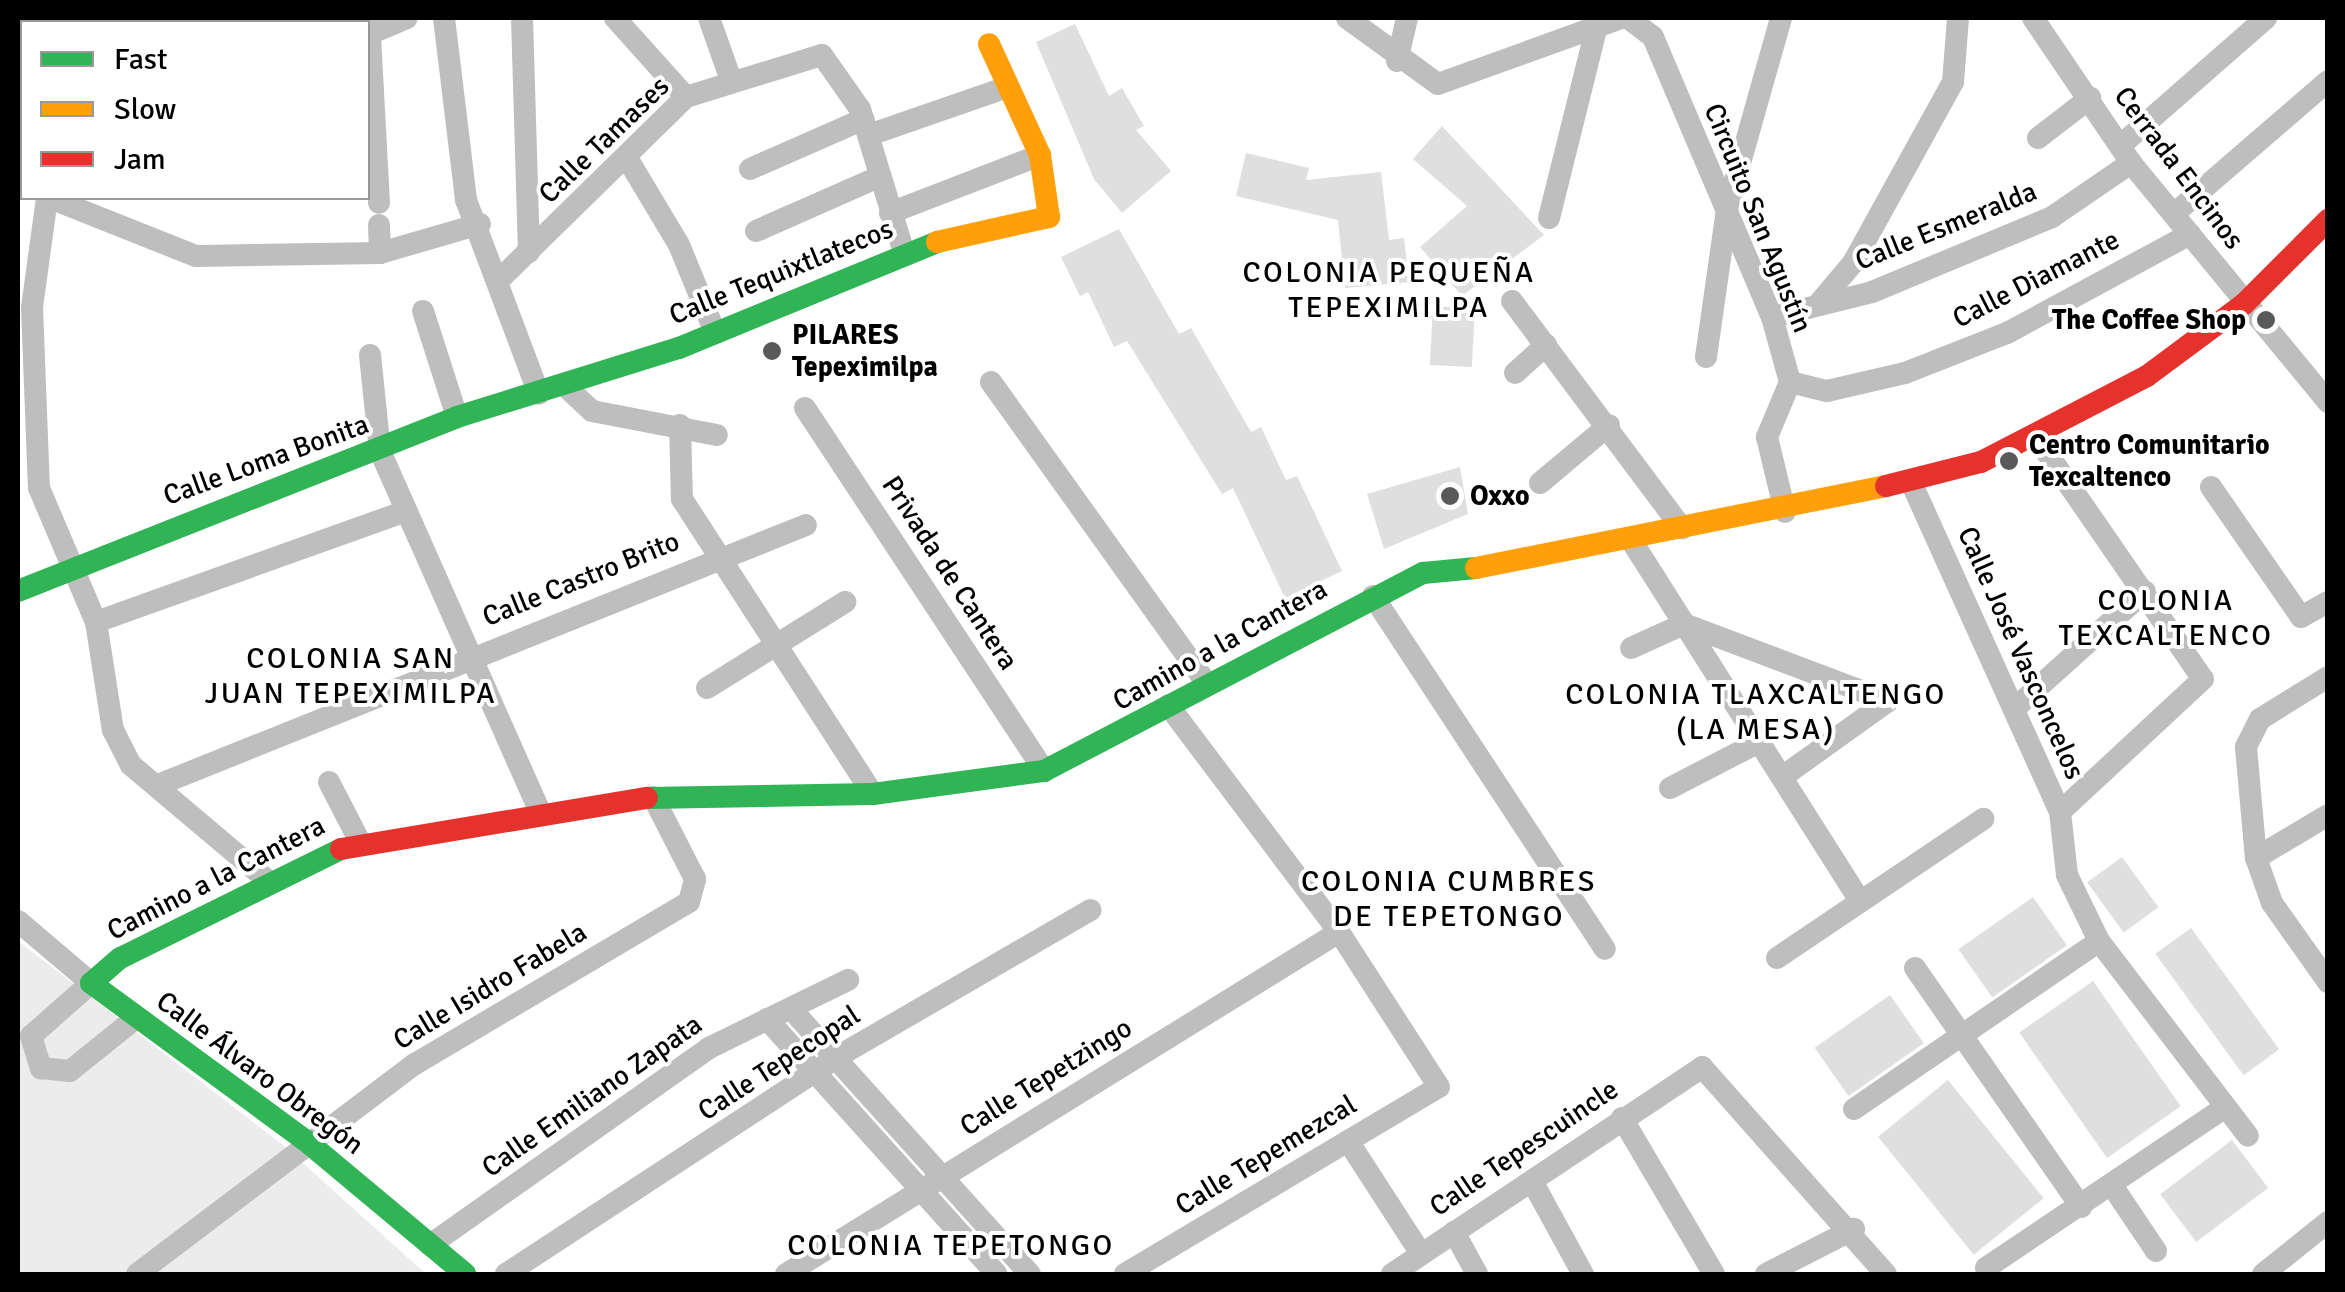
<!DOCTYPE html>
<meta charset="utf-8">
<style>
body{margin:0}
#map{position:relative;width:2345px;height:1292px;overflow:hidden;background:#fff;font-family:Signika,sans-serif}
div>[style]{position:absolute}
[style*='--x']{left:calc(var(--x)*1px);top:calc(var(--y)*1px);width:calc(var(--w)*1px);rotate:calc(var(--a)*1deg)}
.green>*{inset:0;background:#ececec}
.building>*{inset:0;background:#dfdfdf;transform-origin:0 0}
.street>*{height:22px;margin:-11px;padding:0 11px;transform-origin:11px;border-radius:11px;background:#bebebe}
.fast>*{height:22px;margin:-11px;padding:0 11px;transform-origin:11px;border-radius:11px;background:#30b455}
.slow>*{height:22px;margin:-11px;padding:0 11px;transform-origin:11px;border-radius:11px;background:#ff9f0a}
.jam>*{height:22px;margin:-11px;padding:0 11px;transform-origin:11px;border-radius:11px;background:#e5322d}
.dots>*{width:28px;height:28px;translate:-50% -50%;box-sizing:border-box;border:5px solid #fff;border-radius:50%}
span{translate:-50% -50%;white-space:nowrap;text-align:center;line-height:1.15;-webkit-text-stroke:8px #fff;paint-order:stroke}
.street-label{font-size:28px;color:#000}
.poi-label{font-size:28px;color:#000;font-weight:700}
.right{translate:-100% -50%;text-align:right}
.left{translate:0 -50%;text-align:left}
.neighbourhood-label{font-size:30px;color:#000;letter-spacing:2.5px}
.frame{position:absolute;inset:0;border:20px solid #000;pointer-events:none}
.legend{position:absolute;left:20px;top:20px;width:350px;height:180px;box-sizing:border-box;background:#fff;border:2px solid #999;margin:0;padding:12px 18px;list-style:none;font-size:30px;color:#000}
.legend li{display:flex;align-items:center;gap:20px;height:50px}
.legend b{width:50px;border:2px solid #999}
</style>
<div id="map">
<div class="green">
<div style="clip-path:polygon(18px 941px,283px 1145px,426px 1274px,18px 1274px)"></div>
</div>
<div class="building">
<div style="clip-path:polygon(1075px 24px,1109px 96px,1122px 88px,1144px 126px,1136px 130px,1171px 171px,1122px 213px,1094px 179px,1036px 42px)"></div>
<div style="clip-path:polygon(1442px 126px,1544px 235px,1462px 296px,1420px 247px,1467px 206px,1413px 159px)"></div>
<div style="clip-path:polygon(1246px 153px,1309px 168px,1306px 180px,1381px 172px,1389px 240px,1404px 238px,1409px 282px,1345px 288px,1338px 220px,1236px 196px)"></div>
<div style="clip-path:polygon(1119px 229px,1179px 334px,1191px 328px,1251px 432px,1261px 427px,1286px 480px,1297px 476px,1342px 571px,1285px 598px,1233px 488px,1222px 494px,1127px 341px,1114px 347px,1088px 292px,1080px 296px,1061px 257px)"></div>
<div style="left:1433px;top:306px;width:42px;height:59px;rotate:3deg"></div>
<div style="clip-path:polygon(1460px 467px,1468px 514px,1384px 549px,1367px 494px)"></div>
<div style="left:2122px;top:857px;width:62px;height:43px;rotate:54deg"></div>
<div style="left:2033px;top:897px;width:59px;height:91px;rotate:55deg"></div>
<div style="left:2191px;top:928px;width:150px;height:44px;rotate:54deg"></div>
<div style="left:2093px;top:981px;width:153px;height:90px;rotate:55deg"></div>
<div style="left:1890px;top:995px;width:59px;height:92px;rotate:55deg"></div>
<div style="left:1948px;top:1080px;width:152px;height:90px;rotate:51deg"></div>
<div style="left:2232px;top:1140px;width:60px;height:90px;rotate:53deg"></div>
</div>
<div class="street">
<div style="--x:369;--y:18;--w:185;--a:86.9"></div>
<div style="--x:444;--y:18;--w:183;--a:83.1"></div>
<div style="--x:466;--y:200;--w:207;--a:69.4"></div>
<div style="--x:522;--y:18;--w:234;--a:88.3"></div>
<div style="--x:615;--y:18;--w:106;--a:48.1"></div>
<div style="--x:709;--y:18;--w:66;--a:70.5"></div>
<div style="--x:1347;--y:18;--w:112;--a:36"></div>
<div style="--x:1438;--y:84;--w:195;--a:-19.8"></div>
<div style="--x:1628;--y:18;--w:31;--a:37"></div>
<div style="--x:1653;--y:37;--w:304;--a:67"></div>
<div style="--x:1772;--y:317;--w:67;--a:74.5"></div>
<div style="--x:1790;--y:382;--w:60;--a:112.7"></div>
<div style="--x:1767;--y:437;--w:77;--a:76.5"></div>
<div style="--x:2033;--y:18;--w:175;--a:55.9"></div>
<div style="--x:2131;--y:163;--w:310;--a:50.5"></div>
<div style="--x:369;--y:34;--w:41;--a:-22.8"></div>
<div style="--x:18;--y:47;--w:4;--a:14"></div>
<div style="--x:1397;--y:61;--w:44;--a:-76.9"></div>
<div style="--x:869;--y:135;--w:147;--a:-19.1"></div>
<div style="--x:2038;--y:138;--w:66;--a:-37.6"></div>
<div style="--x:2121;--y:145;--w:193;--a:-41.2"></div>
<div style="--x:627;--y:158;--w:101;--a:59.1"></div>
<div style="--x:679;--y:245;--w:92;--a:67.6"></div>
<div style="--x:750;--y:169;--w:124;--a:-23.7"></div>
<div style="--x:47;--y:198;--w:110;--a:97.8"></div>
<div style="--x:32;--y:307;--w:181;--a:87.8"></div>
<div style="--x:39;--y:488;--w:146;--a:67"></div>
<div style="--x:96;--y:622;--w:109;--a:81.1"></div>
<div style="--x:113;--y:730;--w:39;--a:63"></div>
<div style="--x:131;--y:765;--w:178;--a:40.2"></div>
<div style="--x:50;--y:198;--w:157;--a:21.7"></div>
<div style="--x:196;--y:256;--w:184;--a:-0.9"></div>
<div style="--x:380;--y:253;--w:104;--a:-16.2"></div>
<div style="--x:890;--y:213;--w:161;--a:-21.1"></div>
<div style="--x:2175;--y:213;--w:202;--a:-40.8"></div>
<div style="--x:1549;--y:218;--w:206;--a:-76"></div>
<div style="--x:379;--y:225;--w:28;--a:88"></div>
<div style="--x:756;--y:231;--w:129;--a:-23.8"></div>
<div style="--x:501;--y:278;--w:259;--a:-44.4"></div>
<div style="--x:686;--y:97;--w:142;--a:-17.2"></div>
<div style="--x:822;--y:55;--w:66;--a:54.9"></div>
<div style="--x:860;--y:109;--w:147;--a:73"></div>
<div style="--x:1512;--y:301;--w:284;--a:53.2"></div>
<div style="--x:1820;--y:302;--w:51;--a:-49.8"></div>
<div style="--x:1853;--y:263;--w:207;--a:-61.1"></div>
<div style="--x:1953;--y:82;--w:64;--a:-85.5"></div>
<div style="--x:423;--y:311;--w:111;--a:72.2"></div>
<div style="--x:1772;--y:317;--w:103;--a:-14"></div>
<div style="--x:1872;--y:292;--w:195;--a:-22.6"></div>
<div style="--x:2052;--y:217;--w:96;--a:-34.4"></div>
<div style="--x:370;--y:355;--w:97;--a:84.1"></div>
<div style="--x:380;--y:451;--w:393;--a:66.1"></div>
<div style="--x:1706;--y:357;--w:149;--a:-81.9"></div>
<div style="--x:1727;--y:209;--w:198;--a:-74.2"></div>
<div style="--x:1515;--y:373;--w:42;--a:-42.1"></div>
<div style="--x:991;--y:382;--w:369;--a:54.4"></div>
<div style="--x:1790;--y:382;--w:38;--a:14"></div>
<div style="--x:1827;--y:391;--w:80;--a:-13"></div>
<div style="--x:1905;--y:373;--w:110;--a:-21.4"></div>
<div style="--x:2007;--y:333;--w:208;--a:-28.4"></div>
<div style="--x:564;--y:385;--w:38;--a:43"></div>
<div style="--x:592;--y:411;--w:127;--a:10.9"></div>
<div style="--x:805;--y:408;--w:435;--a:56.6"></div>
<div style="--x:680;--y:425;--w:74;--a:88.5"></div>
<div style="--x:682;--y:499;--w:351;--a:57.1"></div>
<div style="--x:2038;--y:440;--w:290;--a:55.4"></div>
<div style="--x:2203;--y:679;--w:195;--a:137.1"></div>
<div style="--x:1540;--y:483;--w:90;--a:-40"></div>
<div style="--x:2211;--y:487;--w:158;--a:55.3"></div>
<div style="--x:2301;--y:617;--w:31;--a:-29"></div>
<div style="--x:1631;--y:540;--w:425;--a:57.6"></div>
<div style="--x:1373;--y:596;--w:422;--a:56.7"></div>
<div style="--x:96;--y:622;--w:329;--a:-19.7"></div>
<div style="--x:1631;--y:648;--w:58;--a:-24.4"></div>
<div style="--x:1684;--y:624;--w:218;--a:20.7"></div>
<div style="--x:2328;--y:677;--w:80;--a:148.3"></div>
<div style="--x:2260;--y:719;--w:31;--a:117"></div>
<div style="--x:2246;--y:747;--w:111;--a:84.9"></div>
<div style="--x:2256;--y:858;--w:48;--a:70.4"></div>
<div style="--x:2272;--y:903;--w:97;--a:54.7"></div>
<div style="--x:707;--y:688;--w:163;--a:-31.9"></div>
<div style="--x:2014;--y:709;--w:176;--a:-42"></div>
<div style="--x:1782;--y:777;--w:130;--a:-35.6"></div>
<div style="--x:329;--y:782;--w:65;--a:62.7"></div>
<div style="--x:158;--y:785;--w:698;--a:-21.86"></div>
<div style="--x:1670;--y:788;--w:100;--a:-27.3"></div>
<div style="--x:2256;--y:858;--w:84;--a:-30.8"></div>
<div style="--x:18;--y:921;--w:96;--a:40.3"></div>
<div style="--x:91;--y:983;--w:80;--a:138.5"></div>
<div style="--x:31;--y:1036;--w:34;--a:73"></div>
<div style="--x:41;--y:1068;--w:29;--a:6"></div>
<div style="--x:70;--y:1071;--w:85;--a:-38.8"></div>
<div style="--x:2099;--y:941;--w:245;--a:52.6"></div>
<div style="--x:1777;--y:958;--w:249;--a:-34"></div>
<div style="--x:1915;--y:968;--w:291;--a:55.2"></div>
<div style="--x:793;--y:1011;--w:354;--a:48"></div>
<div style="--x:767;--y:1019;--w:343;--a:48"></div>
<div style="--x:1854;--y:1109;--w:297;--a:-34.4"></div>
<div style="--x:2099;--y:941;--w:73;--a:-115.9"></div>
<div style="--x:2067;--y:875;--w:63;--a:-96.3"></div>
<div style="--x:2060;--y:812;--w:362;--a:-114.3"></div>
<div style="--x:1622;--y:1118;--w:181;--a:59.5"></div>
<div style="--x:1348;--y:1141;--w:135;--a:57.1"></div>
<div style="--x:1532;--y:1181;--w:106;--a:61.3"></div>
<div style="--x:2113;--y:1187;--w:77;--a:56.1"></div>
<div style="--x:1454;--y:1232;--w:48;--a:61.3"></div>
<div style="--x:430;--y:1245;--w:342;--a:-35.2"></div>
<div style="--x:709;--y:1048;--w:155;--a:-26.1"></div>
<div style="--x:1986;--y:1268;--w:287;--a:-33.9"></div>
<div style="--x:137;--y:1274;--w:348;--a:-37.1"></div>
<div style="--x:415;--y:1064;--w:318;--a:-30.6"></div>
<div style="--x:689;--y:902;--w:24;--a:-75"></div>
<div style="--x:695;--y:879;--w:92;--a:-117.1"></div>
<div style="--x:506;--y:1274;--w:396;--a:-33.2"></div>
<div style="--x:837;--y:1057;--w:293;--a:-30.1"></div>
<div style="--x:786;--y:1274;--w:650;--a:-31.73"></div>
<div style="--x:1125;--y:1274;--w:365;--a:-30.8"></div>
<div style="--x:1439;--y:1087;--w:184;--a:-122.8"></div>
<div style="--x:1339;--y:932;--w:284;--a:-127"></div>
<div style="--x:1392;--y:1274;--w:373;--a:-33.7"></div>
<div style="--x:1702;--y:1067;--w:277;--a:48.4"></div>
<div style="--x:1766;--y:1274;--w:99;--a:-27.1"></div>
<div style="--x:2263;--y:1274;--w:83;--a:-38.7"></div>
</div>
<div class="fast">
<div style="--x:18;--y:591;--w:472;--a:-21.6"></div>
<div style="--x:457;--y:417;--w:232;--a:-17.3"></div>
<div style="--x:679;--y:348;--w:279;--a:-22.3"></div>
<div style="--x:647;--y:798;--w:226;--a:-1"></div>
<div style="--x:873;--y:794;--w:173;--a:-7.7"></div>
<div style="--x:1044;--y:771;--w:428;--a:-27.6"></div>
<div style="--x:1423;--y:573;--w:53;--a:-5.4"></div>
<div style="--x:341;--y:849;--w:246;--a:153.7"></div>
<div style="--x:120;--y:958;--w:38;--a:139"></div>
<div style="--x:91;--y:983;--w:265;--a:36.3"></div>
<div style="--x:305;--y:1140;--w:209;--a:39.9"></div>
</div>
<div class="slow">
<div style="--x:937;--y:242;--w:115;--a:-12.6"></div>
<div style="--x:1049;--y:217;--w:63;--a:-98.3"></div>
<div style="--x:1040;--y:155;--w:122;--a:-114.7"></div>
<div style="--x:1476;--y:568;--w:418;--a:-11.3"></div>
</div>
<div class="jam">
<div style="--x:1886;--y:486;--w:98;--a:-14.2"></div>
<div style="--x:1981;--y:462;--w:187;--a:-27.4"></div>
<div style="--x:2147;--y:376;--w:121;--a:-36.6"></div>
<div style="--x:2244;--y:304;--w:119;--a:-45"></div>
<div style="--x:341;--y:849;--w:310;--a:-9.5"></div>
</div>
<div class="dots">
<div style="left:2266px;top:320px;background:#595959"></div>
<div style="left:772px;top:351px;background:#595959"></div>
<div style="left:2009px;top:461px;background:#595959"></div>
<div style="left:1450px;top:496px;background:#595959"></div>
</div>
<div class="street-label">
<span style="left:604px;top:140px;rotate:-44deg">Calle Tamases</span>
<span style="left:2179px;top:168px;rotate:53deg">Cerrada Encinos</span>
<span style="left:1758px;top:218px;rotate:68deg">Circuito San Agustín</span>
<span style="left:1946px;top:226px;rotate:-22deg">Calle Esmeralda</span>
<span style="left:781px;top:272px;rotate:-22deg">Calle Tequixtlatecos</span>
<span style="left:2036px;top:279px;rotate:-27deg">Calle Diamante</span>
<span style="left:266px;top:460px;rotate:-20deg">Calle Loma Bonita</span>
<span style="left:950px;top:573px;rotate:57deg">Privada de Cantera</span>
<span style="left:581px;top:579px;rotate:-22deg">Calle Castro Brito</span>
<span style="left:1220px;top:645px;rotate:-29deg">Camino a la Cantera</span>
<span style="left:2021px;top:653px;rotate:66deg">Calle José Vasconcelos</span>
<span style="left:216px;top:878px;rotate:-27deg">Camino a la Cantera</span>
<span style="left:490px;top:986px;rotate:-31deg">Calle Isidro Fabela</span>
<span style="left:779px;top:1063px;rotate:-33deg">Calle Tepecopal</span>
<span style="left:260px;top:1073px;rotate:37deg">Calle Álvaro Obregón</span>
<span style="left:1046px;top:1077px;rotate:-32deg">Calle Tepetzingo</span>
<span style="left:592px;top:1096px;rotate:-35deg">Calle Emiliano Zapata</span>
<span style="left:1524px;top:1148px;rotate:-34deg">Calle Tepescuincle</span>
<span style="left:1266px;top:1155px;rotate:-31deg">Calle Tepemezcal</span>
</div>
<div class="poi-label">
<span class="right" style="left:2246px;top:320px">The Coffee Shop</span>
<span class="left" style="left:792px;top:351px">PILARES<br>Tepeximilpa</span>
<span class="left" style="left:2029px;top:461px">Centro Comunitario<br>Texcaltenco</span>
<span class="left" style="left:1470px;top:496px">Oxxo</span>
</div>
<div class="neighbourhood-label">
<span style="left:1389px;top:290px">COLONIA PEQUEÑA<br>TEPEXIMILPA</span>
<span style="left:2166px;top:618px">COLONIA<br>TEXCALTENCO</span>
<span style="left:351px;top:676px">COLONIA SAN<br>JUAN TEPEXIMILPA</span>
<span style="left:1756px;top:712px">COLONIA TLAXCALTENGO<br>(LA MESA)</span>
<span style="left:1449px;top:899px">COLONIA CUMBRES<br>DE TEPETONGO</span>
<span style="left:951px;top:1246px">COLONIA TEPETONGO</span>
</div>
<div class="frame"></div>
<ul class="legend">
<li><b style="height:12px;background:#30b455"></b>Fast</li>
<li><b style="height:12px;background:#ff9f0a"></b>Slow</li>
<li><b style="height:12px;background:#e5322d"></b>Jam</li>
</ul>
</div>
